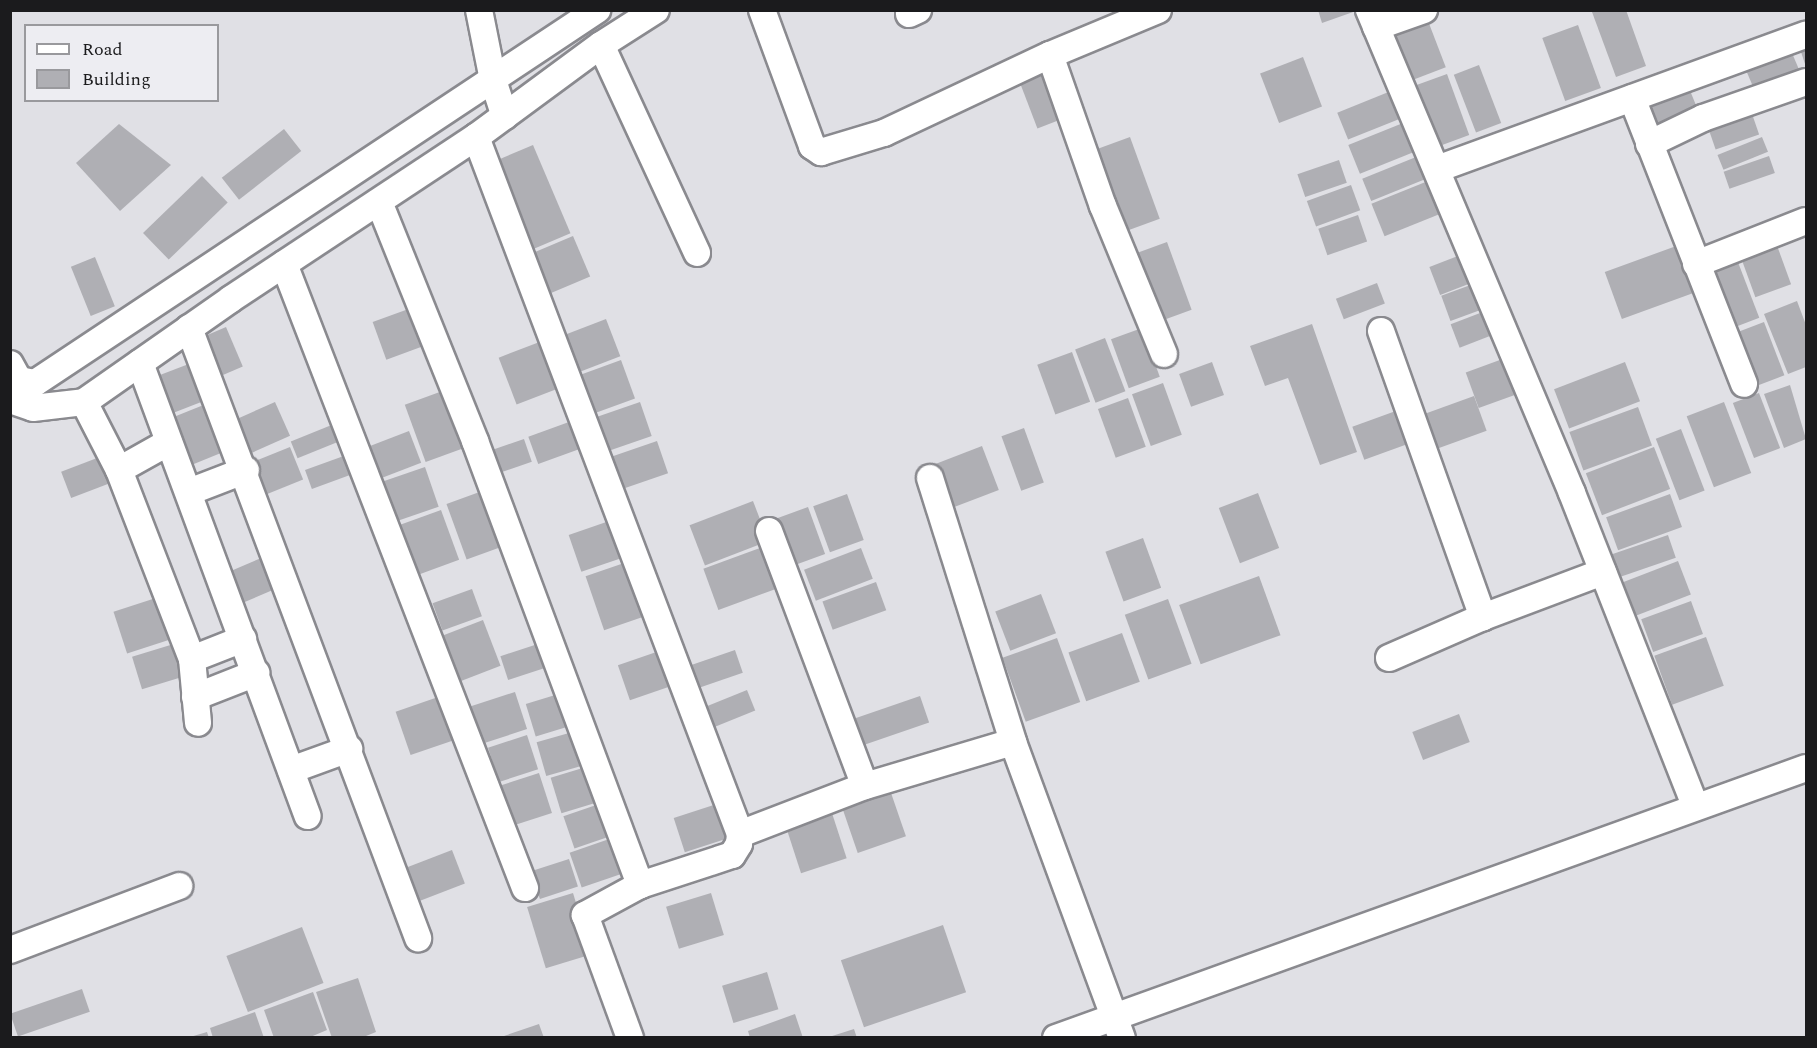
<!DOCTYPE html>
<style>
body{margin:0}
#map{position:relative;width:1817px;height:1048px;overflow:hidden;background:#e0e0e5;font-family:Spectral,serif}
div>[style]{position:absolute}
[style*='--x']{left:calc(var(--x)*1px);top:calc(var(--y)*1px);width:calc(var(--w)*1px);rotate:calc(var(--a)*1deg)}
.building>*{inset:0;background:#afafb4;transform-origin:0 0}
.roads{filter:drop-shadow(2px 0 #8a8a8f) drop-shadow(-2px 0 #8a8a8f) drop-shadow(0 2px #8a8a8f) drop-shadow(0 -2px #8a8a8f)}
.street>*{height:26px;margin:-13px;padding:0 13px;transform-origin:13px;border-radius:13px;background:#fff}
span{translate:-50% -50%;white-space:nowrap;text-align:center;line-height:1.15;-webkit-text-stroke:6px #ededf2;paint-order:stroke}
.frame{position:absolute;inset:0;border:12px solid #1b1b1d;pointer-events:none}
.legend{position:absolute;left:24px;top:24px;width:195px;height:78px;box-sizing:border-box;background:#ededf2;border:2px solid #99999d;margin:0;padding:8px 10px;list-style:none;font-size:18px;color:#1b1b1d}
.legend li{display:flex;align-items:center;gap:12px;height:30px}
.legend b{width:30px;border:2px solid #99999d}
</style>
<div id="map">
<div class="building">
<div style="clip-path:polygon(1318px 10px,1356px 10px,1356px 11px,1322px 23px)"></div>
<div style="clip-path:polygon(1626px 10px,1646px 66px,1616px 77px,1592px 12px)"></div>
<div style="left:1425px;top:13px;width:58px;height:44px;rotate:69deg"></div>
<div style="left:1578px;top:25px;width:67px;height:38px;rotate:70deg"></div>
<div style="clip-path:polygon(1806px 37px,1806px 67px,1797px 40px)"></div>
<div style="left:1789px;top:46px;width:30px;height:49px;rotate:67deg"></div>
<div style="left:1303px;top:57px;width:53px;height:46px;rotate:69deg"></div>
<div style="left:1043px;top:62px;width:60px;height:29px;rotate:69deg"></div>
<div style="left:1479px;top:65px;width:62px;height:27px;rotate:69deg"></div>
<div style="left:1447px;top:74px;width:65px;height:36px;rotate:70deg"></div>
<div style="left:1687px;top:83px;width:35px;height:48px;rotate:68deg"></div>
<div style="left:1391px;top:91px;width:29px;height:58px;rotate:68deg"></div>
<div style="left:1750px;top:108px;width:28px;height:46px;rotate:71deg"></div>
<div style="left:1403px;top:123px;width:31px;height:59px;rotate:68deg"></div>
<div style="clip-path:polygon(119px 124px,171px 165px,120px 211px,76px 163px)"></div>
<div style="left:284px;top:129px;width:28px;height:79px;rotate:52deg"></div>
<div style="left:1130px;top:137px;width:87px;height:40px;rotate:70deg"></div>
<div style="left:1762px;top:137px;width:16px;height:48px;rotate:68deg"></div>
<div style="left:533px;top:145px;width:96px;height:48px;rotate:67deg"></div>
<div style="left:1769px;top:156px;width:18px;height:48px;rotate:71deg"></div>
<div style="left:1416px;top:157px;width:24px;height:58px;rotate:68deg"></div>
<div style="left:1339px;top:160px;width:24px;height:44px;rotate:71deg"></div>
<div style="left:202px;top:176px;width:37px;height:82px;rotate:46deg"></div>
<div style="left:1428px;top:181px;width:35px;height:61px;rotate:68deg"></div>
<div style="left:1351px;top:185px;width:27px;height:47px;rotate:70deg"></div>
<div style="left:1358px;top:215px;width:28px;height:42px;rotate:71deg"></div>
<div style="left:573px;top:236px;width:44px;height:47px;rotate:67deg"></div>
<div style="left:1775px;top:240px;width:47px;height:38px;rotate:70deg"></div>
<div style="left:1167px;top:242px;width:72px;height:35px;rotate:70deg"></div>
<div style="left:1679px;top:245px;width:50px;height:79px;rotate:70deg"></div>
<div style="left:1463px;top:254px;width:30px;height:36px;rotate:69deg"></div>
<div style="left:95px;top:257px;width:53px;height:26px;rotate:68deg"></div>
<div style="left:1736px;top:257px;width:65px;height:37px;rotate:69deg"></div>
<div style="left:1377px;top:283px;width:22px;height:44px;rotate:69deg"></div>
<div style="left:1476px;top:283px;width:27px;height:37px;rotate:70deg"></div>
<div style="clip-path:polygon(1797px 301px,1806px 325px,1806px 367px,1788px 374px,1764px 314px)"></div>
<div style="left:414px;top:307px;width:40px;height:44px;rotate:70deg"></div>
<div style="left:1488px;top:310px;width:25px;height:40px;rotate:69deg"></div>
<div style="left:606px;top:319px;width:40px;height:46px;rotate:69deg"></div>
<div style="left:1764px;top:322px;width:57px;height:35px;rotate:69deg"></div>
<div style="clip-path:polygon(1312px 324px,1357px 452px,1320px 465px,1288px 378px,1265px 386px,1250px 346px)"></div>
<div style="left:226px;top:327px;width:43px;height:26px;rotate:67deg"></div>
<div style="left:1142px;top:328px;width:52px;height:33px;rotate:70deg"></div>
<div style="left:550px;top:338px;width:50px;height:55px;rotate:69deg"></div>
<div style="left:1105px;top:338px;width:57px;height:32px;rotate:69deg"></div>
<div style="left:1072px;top:352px;width:53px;height:37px;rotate:70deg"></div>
<div style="left:1508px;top:357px;width:38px;height:45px;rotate:70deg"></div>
<div style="left:621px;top:360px;width:41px;height:46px;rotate:70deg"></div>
<div style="left:194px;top:362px;width:40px;height:40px;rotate:69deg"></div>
<div style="left:1212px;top:362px;width:35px;height:35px;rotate:70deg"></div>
<div style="left:1625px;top:362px;width:42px;height:76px;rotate:69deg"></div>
<div style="left:1163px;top:383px;width:55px;height:33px;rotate:70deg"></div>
<div style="clip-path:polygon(1790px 385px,1806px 439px,1784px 448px,1764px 394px)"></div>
<div style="left:448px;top:389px;width:61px;height:46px;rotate:70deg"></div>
<div style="left:1759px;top:393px;width:59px;height:28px;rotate:69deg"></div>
<div style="left:1474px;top:396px;width:37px;height:58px;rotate:70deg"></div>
<div style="left:1128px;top:398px;width:52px;height:32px;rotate:70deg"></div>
<div style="left:211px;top:402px;width:51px;height:47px;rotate:68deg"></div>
<div style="left:275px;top:402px;width:37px;height:46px;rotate:66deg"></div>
<div style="left:640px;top:402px;width:36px;height:49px;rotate:71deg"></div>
<div style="left:1724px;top:402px;width:76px;height:40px;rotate:69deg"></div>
<div style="left:1638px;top:407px;width:41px;height:73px;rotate:70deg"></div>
<div style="left:1404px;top:408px;width:35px;height:55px;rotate:70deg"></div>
<div style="left:580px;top:418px;width:29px;height:55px;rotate:70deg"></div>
<div style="left:339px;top:422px;width:18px;height:52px;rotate:68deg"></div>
<div style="left:1024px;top:428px;width:58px;height:24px;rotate:70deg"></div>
<div style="left:1681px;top:429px;width:66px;height:27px;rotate:69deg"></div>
<div style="left:409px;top:431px;width:34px;height:48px;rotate:69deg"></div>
<div style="left:524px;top:439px;width:24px;height:46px;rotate:71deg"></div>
<div style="left:657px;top:441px;width:34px;height:53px;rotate:71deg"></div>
<div style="left:982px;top:446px;width:47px;height:52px;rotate:69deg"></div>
<div style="left:290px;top:447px;width:35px;height:42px;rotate:68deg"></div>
<div style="left:1654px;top:447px;width:45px;height:73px;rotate:69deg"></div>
<div style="left:352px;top:453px;width:20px;height:50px;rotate:70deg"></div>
<div style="left:105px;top:455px;width:28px;height:47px;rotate:69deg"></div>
<div style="left:425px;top:467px;width:42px;height:50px;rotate:71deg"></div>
<div style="left:485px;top:490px;width:59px;height:41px;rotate:70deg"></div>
<div style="left:1258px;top:493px;width:59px;height:42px;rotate:69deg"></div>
<div style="left:847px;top:494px;width:49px;height:36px;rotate:70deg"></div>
<div style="left:1670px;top:494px;width:35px;height:68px;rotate:70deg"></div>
<div style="left:753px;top:501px;width:43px;height:68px;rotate:69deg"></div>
<div style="left:808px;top:507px;width:50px;height:35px;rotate:70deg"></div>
<div style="left:441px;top:510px;width:53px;height:50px;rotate:70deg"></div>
<div style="left:615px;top:519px;width:39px;height:49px;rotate:71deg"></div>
<div style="left:1668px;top:535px;width:24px;height:60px;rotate:71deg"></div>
<div style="left:1143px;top:538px;width:53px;height:40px;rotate:70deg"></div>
<div style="left:771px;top:544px;width:44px;height:72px;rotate:70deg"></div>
<div style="left:861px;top:548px;width:33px;height:61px;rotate:69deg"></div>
<div style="left:273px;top:553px;width:34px;height:56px;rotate:67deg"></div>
<div style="left:630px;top:561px;width:57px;height:47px;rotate:71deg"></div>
<div style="left:1678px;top:561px;width:36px;height:59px;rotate:69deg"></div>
<div style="left:1259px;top:576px;width:63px;height:85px;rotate:70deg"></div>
<div style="left:876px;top:582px;width:30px;height:57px;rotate:70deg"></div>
<div style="left:472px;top:589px;width:29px;height:42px;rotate:70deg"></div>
<div style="left:1041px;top:594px;width:42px;height:49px;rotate:69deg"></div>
<div style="left:162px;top:596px;width:44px;height:51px;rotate:72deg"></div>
<div style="left:1168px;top:599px;width:69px;height:46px;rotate:70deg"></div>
<div style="left:1691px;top:601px;width:35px;height:53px;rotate:70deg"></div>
<div style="left:483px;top:620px;width:49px;height:43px;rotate:69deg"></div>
<div style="left:1122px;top:633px;width:52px;height:57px;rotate:70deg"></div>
<div style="left:1706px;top:637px;width:52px;height:55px;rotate:70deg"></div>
<div style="left:1057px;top:638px;width:68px;height:58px;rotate:70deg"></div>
<div style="left:547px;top:641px;width:25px;height:49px;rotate:72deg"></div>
<div style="left:177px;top:643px;width:34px;height:47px;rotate:73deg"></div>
<div style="left:668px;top:648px;width:37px;height:53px;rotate:71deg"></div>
<div style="left:735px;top:650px;width:24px;height:50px;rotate:71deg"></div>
<div style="left:747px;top:690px;width:22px;height:52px;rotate:68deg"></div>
<div style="left:515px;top:692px;width:39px;height:48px;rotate:72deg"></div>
<div style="left:565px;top:692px;width:34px;height:41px;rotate:73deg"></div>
<div style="left:441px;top:696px;width:46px;height:48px;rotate:71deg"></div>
<div style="left:920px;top:696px;width:28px;height:73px;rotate:71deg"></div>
<div style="left:1459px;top:714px;width:30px;height:50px;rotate:69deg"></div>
<div style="left:576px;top:731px;width:35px;height:41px;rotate:74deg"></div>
<div style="left:527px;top:735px;width:36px;height:41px;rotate:72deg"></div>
<div style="left:586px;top:767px;width:37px;height:37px;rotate:73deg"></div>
<div style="left:539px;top:773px;width:42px;height:44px;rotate:72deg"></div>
<div style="left:890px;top:790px;width:49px;height:51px;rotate:71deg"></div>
<div style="left:726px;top:801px;width:36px;height:55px;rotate:72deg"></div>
<div style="left:605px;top:802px;width:34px;height:44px;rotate:71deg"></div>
<div style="left:830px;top:807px;width:54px;height:48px;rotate:72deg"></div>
<div style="left:615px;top:837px;width:37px;height:48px;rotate:71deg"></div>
<div style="left:452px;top:850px;width:36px;height:57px;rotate:69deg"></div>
<div style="left:569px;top:859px;width:29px;height:40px;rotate:72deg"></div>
<div style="left:573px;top:893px;width:64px;height:48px;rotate:73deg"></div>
<div style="left:711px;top:893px;width:44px;height:47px;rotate:73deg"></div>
<div style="left:943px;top:925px;width:71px;height:108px;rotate:71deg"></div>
<div style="left:302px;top:927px;width:60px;height:81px;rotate:69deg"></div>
<div style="left:767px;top:972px;width:39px;height:47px;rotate:73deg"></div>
<div style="clip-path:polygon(358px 978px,376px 1032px,361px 1038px,332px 1038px,316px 992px)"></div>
<div style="left:82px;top:989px;width:24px;height:76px;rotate:71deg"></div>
<div style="clip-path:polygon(313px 992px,327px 1030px,308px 1038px,274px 1038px,264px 1010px)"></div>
<div style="clip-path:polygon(255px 1012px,264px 1038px,213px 1038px,210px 1028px)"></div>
<div style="clip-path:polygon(795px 1014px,803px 1038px,750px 1038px,748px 1031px)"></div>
<div style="clip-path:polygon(539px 1024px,544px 1038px,501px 1038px,501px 1037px)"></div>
<div style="clip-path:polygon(854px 1029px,857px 1038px,829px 1038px,829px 1037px)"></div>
<div style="clip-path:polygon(207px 1032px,209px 1038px,190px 1038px,190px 1037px)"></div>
</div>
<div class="roads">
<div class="street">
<div style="--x:479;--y:10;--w:71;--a:78.7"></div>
<div style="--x:493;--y:80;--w:38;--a:72"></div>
<div style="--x:762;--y:10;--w:145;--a:69.8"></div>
<div style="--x:812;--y:146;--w:11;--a:34"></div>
<div style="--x:821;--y:152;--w:66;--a:-16.8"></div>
<div style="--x:884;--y:133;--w:183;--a:-25.2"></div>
<div style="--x:1050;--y:55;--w:117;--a:-22.6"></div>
<div style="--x:1369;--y:10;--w:524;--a:67.2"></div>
<div style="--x:1572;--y:493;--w:336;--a:68.5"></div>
<div style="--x:909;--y:14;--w:10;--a:-24"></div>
<div style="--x:1376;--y:27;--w:51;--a:-19.5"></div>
<div style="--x:601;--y:45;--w:229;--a:65.2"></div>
<div style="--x:1050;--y:55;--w:160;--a:70.7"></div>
<div style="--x:1103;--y:206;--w:160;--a:67.6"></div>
<div style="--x:1632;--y:98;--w:307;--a:68.6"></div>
<div style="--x:476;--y:137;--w:745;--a:69.26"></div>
<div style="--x:740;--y:834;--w:10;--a:96"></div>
<div style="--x:739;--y:844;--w:13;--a:122"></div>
<div style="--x:732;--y:855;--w:97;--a:161.9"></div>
<div style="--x:640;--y:885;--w:63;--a:151.4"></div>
<div style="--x:585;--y:915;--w:131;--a:69.9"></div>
<div style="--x:1649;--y:144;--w:60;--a:-25.7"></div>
<div style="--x:1703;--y:118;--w:109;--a:-19.3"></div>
<div style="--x:1437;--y:169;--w:393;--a:-20"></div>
<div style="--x:379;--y:202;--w:258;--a:68.1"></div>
<div style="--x:475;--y:441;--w:474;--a:69.6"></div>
<div style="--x:284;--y:264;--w:669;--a:68.88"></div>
<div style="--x:1696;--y:264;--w:118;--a:-21.4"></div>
<div style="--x:189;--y:328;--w:652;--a:69.42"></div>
<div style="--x:1381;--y:331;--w:304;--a:70.4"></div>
<div style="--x:140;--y:363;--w:483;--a:69.7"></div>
<div style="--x:10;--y:364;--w:18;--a:61"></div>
<div style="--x:19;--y:380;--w:16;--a:11"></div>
<div style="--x:35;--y:383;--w:675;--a:-33.57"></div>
<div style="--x:10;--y:400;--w:24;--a:19"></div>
<div style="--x:33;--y:408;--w:51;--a:-6.7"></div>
<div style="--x:84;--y:402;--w:179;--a:-35"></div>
<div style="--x:231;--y:299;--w:294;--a:-33.5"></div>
<div style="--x:476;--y:137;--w:155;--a:-36.4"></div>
<div style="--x:601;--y:45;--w:65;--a:-32.5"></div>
<div style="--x:84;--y:402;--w:76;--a:62.8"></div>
<div style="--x:119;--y:470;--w:203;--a:68.9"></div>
<div style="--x:192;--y:659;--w:64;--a:84.6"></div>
<div style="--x:119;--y:470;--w:57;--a:-29.2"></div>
<div style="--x:930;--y:478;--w:277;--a:72.5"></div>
<div style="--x:1013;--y:742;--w:315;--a:69.8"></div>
<div style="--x:189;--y:492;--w:61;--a:-21.1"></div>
<div style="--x:769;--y:531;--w:272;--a:69.4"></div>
<div style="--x:1389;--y:658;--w:103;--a:-23.6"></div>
<div style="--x:1483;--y:617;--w:128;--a:-20.6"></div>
<div style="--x:192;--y:659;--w:55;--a:-21.4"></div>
<div style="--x:195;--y:697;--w:66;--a:-21.5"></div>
<div style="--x:291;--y:770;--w:62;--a:-19.9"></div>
<div style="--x:740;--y:834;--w:134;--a:-21"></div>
<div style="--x:865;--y:786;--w:154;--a:-16.6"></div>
<div style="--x:10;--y:950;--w:181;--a:-20.7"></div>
<div style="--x:1056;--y:1038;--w:797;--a:-19.8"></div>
</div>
</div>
<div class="frame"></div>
<ul class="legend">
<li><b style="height:8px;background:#fff"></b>Road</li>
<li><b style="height:16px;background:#afafb4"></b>Building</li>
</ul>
</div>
